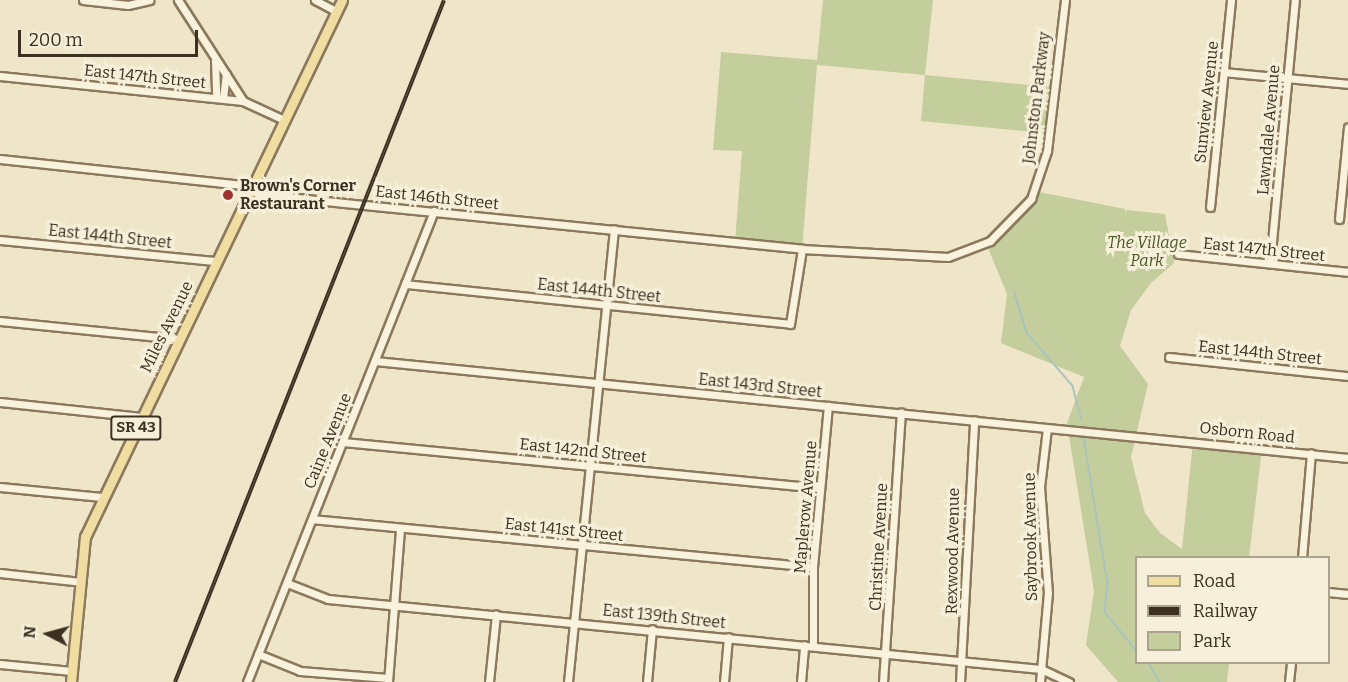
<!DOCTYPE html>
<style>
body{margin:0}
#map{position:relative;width:1348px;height:682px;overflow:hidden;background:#efe6c9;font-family:Bitter,serif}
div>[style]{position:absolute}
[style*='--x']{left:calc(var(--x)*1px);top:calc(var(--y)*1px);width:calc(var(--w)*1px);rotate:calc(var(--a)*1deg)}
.green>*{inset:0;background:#c4cd9c}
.stream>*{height:1.5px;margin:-0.75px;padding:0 0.75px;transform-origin:0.75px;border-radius:0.75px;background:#aac3bd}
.roads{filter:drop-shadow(2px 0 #8b795d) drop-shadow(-2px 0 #8b795d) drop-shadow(0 2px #8b795d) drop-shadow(0 -2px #8b795d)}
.minor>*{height:7px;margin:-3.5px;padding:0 3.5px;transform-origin:3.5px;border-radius:3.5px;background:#f9f2dd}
.major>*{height:9px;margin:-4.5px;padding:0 4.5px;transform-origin:4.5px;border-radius:4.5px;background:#f0dda2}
.rail>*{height:4px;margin-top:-2px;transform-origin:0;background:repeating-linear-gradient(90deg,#f6efd9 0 4.5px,#3c3021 0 9px);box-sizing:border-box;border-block:2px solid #3c3021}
.dots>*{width:16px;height:16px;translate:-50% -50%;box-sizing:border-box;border:3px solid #f6efd9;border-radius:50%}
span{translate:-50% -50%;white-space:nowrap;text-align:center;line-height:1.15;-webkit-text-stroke:6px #f6efd9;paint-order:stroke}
.shield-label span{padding:2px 4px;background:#f6efd9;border:2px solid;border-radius:4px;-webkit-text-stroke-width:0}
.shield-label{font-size:15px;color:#3c3021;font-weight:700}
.street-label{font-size:16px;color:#3c3021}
.poi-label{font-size:16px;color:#3c3021;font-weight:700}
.left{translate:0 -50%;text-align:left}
.park-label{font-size:16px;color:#495828;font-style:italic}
.legend{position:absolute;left:1135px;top:556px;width:195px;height:108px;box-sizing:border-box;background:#f6efd9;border:2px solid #aca38f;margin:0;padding:8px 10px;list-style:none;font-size:18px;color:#3c3021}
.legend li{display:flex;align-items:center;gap:12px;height:30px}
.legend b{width:30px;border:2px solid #aca38f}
.north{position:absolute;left:18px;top:604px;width:60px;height:60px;-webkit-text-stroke:4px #f6efd9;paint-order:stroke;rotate:276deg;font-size:16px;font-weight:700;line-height:24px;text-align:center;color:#3c3021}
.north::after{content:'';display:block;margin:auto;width:21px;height:27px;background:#3c3021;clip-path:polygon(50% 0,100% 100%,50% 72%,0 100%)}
.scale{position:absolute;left:18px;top:30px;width:180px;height:27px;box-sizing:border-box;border:3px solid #3c3021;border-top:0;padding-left:8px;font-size:18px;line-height:21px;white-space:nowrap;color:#3c3021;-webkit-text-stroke:4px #f6efd9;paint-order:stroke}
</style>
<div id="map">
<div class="green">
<div style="clip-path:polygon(823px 0,933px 0,925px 75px,1049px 87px,1044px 133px,921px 121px,925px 75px,817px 65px,802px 249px,735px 242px,742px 151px,713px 150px,721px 52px,817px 60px)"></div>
<div style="clip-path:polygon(1034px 191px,1125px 209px,1125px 216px,1126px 210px,1165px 214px,1174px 263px,1151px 283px,1131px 310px,1120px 346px,1148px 384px,1131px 457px,1145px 513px,1160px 533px,1182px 549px,1193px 442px,1262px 449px,1249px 557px,1136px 558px,1136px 662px,1229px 663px,1227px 682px,1118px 682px,1086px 645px,1094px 591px,1067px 423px,1084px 377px,1001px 343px,1007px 294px,986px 243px)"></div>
</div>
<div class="stream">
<div style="--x:1014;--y:290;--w:45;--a:73.2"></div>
<div style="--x:1027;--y:333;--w:70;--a:49"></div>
<div style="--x:1073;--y:386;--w:34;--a:76"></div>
<div style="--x:1084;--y:438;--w:148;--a:80.7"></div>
<div style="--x:1108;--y:584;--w:28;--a:96"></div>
<div style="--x:1105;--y:612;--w:49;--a:50.8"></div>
<div style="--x:1148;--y:662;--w:23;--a:59"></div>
</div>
<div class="roads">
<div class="minor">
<div style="--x:83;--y:0;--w:45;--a:6.3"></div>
<div style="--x:128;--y:5;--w:22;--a:-13"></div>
<div style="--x:178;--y:0;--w:120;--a:57.2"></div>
<div style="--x:315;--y:0;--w:24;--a:28"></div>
<div style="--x:215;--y:61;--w:36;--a:88"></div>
<div style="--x:1224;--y:72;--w:125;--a:5.5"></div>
<div style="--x:0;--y:76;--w:244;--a:5.9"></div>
<div style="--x:243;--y:101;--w:45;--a:24.9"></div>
<div style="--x:223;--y:98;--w:24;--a:-83"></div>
<div style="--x:0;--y:159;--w:244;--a:6.1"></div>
<div style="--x:243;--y:185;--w:18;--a:29"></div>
<div style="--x:259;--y:194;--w:86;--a:6"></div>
<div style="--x:345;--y:203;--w:459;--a:5.7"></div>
<div style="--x:802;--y:249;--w:146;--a:3.1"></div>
<div style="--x:948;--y:257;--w:45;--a:-20.9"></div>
<div style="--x:990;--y:241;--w:59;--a:-45.7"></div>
<div style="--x:1031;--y:199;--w:51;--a:-71.6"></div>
<div style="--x:1047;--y:151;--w:152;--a:-83.2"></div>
<div style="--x:1210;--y:207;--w:208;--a:-84.2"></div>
<div style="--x:1339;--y:219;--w:92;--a:-84.4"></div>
<div style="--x:0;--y:240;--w:217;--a:5.6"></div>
<div style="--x:1178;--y:254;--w:171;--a:6"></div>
<div style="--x:1270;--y:263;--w:264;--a:-84.6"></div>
<div style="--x:405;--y:284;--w:387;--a:5.9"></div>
<div style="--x:790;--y:324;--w:76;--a:-80.9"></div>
<div style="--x:0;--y:321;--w:178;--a:5.8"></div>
<div style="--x:1169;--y:357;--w:180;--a:6.1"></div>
<div style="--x:375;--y:361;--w:978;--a:5.69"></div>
<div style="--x:0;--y:402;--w:142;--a:6.1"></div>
<div style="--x:343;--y:442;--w:479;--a:5.5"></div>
<div style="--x:0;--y:487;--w:102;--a:5.6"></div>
<div style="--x:312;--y:519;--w:503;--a:5.47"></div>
<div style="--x:1302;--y:558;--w:105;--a:-85.1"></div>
<div style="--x:0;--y:573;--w:81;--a:6.3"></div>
<div style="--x:287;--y:583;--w:44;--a:21.3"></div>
<div style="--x:328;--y:599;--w:716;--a:5.61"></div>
<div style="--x:1041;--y:669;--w:31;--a:25"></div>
<div style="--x:1328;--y:592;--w:20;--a:6"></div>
<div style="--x:813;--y:646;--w:79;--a:-90"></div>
<div style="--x:813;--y:567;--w:162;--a:-84.7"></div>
<div style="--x:258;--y:654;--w:45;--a:22"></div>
<div style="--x:300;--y:671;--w:88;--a:4.5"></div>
<div style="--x:0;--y:664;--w:72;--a:5.6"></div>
<div style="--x:247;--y:682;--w:507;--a:-68.35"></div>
<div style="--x:388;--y:682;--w:154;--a:-85.5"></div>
<div style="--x:489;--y:682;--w:68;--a:-84.1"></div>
<div style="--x:568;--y:682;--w:455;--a:-84.2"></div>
<div style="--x:647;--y:682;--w:53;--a:-84.6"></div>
<div style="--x:724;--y:682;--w:45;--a:-84.9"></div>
<div style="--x:801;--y:682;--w:37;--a:-85"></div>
<div style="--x:883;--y:682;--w:270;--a:-86.2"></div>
<div style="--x:960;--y:682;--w:262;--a:-86.9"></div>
<div style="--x:1040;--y:682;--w:89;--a:-84.9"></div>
<div style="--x:1048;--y:593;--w:106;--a:-94.3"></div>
<div style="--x:1040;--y:487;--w:59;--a:-83.2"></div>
<div style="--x:1289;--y:682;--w:20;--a:-84"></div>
</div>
<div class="major">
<div style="--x:71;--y:682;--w:146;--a:-84.5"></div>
<div style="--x:85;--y:537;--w:595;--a:-64.42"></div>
</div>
</div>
<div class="rail">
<div style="--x:175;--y:682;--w:733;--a:-68.47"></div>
</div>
<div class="dots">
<div style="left:228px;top:195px;background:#9a342e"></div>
</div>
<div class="shield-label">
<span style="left:136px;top:428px">SR 43</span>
</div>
<div class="street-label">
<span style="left:145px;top:77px;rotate:6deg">East 147th Street</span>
<span style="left:1037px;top:98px;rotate:-83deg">Johnston Parkway</span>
<span style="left:1207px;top:102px;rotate:-84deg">Sunview Avenue</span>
<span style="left:1269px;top:130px;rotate:-85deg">Lawndale Avenue</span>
<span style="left:437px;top:198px;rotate:6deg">East 146th Street</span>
<span style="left:110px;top:237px;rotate:6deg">East 144th Street</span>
<span style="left:1264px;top:250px;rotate:6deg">East 147th Street</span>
<span style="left:599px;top:291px;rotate:6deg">East 144th Street</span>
<span style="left:167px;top:327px;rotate:-64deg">Miles Avenue</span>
<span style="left:1260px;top:353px;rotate:6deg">East 144th Street</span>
<span style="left:760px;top:386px;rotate:6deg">East 143rd Street</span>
<span style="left:1247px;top:433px;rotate:6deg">Osborn Road</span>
<span style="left:328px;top:441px;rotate:-68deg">Caine Avenue</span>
<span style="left:583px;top:451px;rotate:6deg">East 142nd Street</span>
<span style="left:806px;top:507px;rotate:-85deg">Maplerow Avenue</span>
<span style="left:564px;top:530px;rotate:6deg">East 141st Street</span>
<span style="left:1031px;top:537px;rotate:-91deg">Saybrook Avenue</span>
<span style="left:879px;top:547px;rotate:-87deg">Christine Avenue</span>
<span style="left:953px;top:551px;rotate:-89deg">Rexwood Avenue</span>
<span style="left:664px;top:617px;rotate:6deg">East 139th Street</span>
</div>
<div class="poi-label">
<span class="left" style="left:240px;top:195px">Brown's Corner<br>Restaurant</span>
</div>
<div class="park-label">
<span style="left:1147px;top:252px">The Village<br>Park</span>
</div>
<ul class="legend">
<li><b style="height:8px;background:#f0dda2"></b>Road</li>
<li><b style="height:8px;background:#3c3021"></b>Railway</li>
<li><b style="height:16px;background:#c4cd9c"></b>Park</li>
</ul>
<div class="north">N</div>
<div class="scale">200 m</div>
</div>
